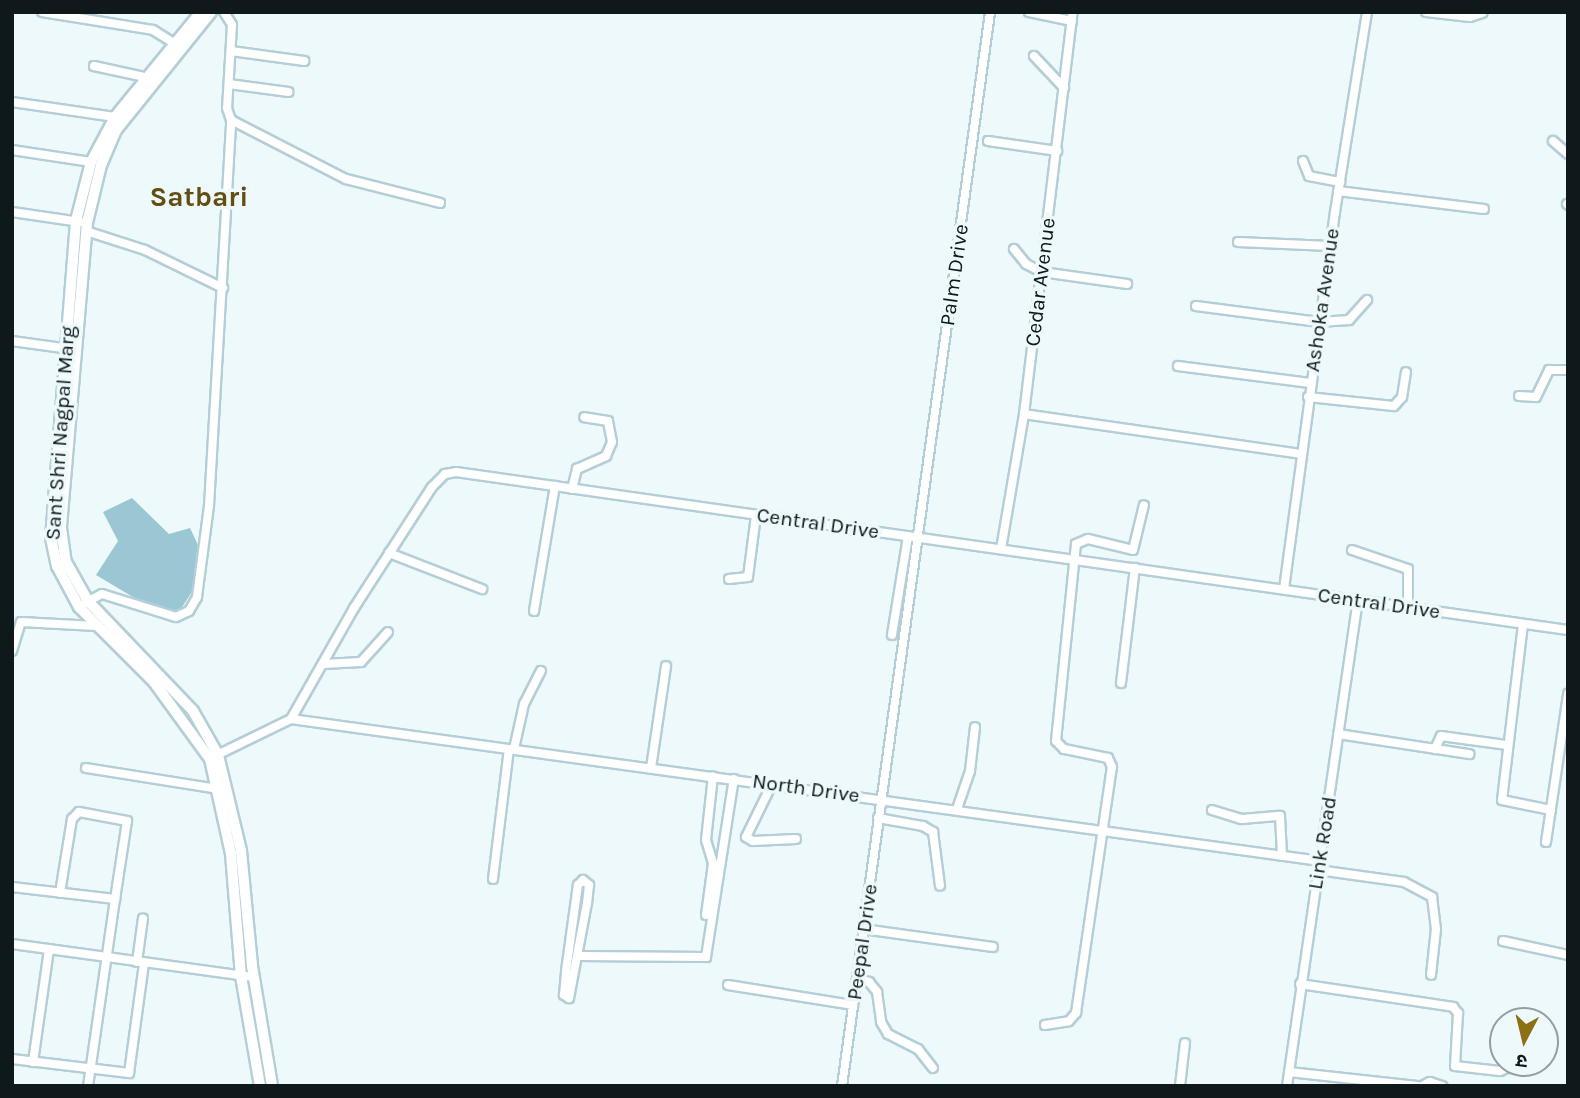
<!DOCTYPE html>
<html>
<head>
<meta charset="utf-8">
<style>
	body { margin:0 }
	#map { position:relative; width:1580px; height:1098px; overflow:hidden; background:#eef9fc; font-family:Karla,"Noto Sans Devanagari",sans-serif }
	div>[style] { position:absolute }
	.water>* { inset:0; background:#9bc7d5 }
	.roads { filter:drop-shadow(2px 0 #b4ced7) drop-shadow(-2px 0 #b4ced7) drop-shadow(0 2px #b4ced7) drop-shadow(0 -2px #b4ced7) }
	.minor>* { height:8px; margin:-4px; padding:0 4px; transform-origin:4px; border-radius:4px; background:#fff }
	.major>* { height:10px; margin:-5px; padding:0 5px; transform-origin:5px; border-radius:5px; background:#fff }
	span { translate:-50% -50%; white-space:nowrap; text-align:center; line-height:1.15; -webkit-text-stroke:7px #eef9fc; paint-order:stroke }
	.street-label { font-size:21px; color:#0f181b }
	.district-label { font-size:28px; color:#634e12; font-weight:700 }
	.frame { position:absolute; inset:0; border:14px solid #0f181b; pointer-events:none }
	.north { position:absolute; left:1489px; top:1007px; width:70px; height:70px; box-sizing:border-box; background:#eef9fc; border:2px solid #959fa2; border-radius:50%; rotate:187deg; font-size:19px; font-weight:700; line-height:28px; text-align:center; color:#0f181b }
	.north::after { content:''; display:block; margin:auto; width:24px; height:32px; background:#8d7013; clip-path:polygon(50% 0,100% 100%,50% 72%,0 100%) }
</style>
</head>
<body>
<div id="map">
	<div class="water">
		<i style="clip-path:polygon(132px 498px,169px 534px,190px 528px,198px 545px,201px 578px,173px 621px,96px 575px,118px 541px,103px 512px)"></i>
	</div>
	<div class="roads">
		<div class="minor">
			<i style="left:42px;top:12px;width:112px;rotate:9.2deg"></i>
			<i style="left:153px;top:30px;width:28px;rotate:32deg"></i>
			<i style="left:224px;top:12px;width:15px;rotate:58deg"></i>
			<i style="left:232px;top:25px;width:83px;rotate:93.4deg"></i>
			<i style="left:227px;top:108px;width:13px;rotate:72deg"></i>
			<i style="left:231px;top:120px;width:129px;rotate:27.2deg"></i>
			<i style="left:346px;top:179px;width:97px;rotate:14.3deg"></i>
			<i style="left:1029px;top:12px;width:44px;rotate:11.8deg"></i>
			<i style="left:1426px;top:12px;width:44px;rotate:6.5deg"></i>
			<i style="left:1470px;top:17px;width:13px;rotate:-18deg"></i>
			<i style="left:231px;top:51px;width:74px;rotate:7.8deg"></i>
			<i style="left:1034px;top:56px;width:44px;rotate:46.8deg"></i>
			<i style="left:94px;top:66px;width:56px;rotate:12.3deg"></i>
			<i style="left:229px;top:84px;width:60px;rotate:7.7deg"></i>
			<i style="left:12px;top:102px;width:104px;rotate:8.3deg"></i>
			<i style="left:988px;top:141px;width:70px;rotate:8.2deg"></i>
			<i style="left:1553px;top:141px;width:20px;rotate:41deg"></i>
			<i style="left:12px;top:150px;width:80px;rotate:8.6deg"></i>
			<i style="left:1303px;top:161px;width:16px;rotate:68deg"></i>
			<i style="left:1309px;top:176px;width:32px;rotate:11deg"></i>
			<i style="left:1338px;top:191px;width:147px;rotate:7deg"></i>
			<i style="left:1567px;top:204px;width:1px;rotate:45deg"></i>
			<i style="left:12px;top:212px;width:69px;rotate:8.4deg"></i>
			<i style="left:86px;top:231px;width:62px;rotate:17.9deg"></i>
			<i style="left:145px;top:250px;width:87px;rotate:26deg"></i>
			<i style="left:1238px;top:242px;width:92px;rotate:2.5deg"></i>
			<i style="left:1014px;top:249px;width:19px;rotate:51deg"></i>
			<i style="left:1026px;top:264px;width:18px;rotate:27deg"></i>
			<i style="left:1042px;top:272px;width:86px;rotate:8deg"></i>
			<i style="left:1196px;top:306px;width:124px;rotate:7.4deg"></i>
			<i style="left:1319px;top:322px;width:30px;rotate:-4deg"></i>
			<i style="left:1349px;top:320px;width:27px;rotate:-48deg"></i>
			<i style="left:12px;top:341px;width:51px;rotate:7.8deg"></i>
			<i style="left:1178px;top:366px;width:133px;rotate:7.3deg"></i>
			<i style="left:1519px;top:396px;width:17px;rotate:3deg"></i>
			<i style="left:1536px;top:397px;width:30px;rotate:-64deg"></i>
			<i style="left:1549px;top:370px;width:19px"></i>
			<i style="left:1308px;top:397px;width:86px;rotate:6deg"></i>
			<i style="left:1394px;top:406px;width:12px;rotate:-48deg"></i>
			<i style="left:1402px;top:397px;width:25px;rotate:-81deg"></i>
			<i style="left:1024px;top:414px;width:279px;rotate:8.2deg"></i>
			<i style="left:572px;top:489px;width:21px;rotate:-76deg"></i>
			<i style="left:577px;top:469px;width:32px;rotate:-24deg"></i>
			<i style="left:606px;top:456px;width:15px;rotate:-67deg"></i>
			<i style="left:612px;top:442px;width:21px;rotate:-101deg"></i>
			<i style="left:608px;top:421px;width:24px;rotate:-171deg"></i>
			<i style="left:1001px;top:549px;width:137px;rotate:-80.3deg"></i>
			<i style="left:1024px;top:414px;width:405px;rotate:-83.1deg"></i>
			<i style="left:1352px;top:550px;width:59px;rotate:18.7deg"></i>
			<i style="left:1408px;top:569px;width:39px;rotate:90deg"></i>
			<i style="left:389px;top:553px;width:100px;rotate:21.2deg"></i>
			<i style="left:729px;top:579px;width:19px;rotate:-6deg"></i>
			<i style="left:748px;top:577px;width:63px;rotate:-82.6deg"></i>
			<i style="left:1284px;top:589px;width:380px;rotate:-82.3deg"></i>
			<i style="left:1335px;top:212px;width:203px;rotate:-80.9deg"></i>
			<i style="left:85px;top:603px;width:19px;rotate:-28deg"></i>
			<i style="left:102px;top:594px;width:77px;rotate:17.3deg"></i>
			<i style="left:176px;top:617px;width:14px;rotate:-25deg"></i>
			<i style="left:189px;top:611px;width:16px;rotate:-60deg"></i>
			<i style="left:197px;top:597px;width:92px;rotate:-82.5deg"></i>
			<i style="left:209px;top:506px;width:387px;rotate:-86.7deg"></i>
			<i style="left:534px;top:611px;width:127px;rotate:-80.5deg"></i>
			<i style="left:1523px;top:624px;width:177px;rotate:96.8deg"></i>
			<i style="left:1502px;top:800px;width:50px;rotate:11.5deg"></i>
			<i style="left:892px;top:635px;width:100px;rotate:-80.8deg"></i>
			<i style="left:12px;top:651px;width:30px;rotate:-73deg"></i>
			<i style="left:21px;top:622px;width:75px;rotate:3.1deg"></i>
			<i style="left:324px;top:664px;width:37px;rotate:-3deg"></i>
			<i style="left:361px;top:662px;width:40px;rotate:-48deg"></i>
			<i style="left:1121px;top:683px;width:116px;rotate:-83.1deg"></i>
			<i style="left:291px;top:719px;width:1039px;rotate:7.86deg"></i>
			<i style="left:1338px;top:734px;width:133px;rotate:8.7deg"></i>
			<i style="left:514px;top:749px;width:46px;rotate:-77.5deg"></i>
			<i style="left:524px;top:704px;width:37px;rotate:-63deg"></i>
			<i style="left:1435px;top:749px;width:14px;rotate:-65deg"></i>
			<i style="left:1441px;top:736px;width:67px;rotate:7.8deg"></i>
			<i style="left:215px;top:756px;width:85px;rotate:-26deg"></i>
			<i style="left:291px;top:719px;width:128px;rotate:-60.4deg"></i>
			<i style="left:354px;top:608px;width:144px;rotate:-57.2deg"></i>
			<i style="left:432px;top:487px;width:18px;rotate:-45deg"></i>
			<i style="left:445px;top:474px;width:11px;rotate:-10deg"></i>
			<i style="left:456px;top:472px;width:1123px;rotate:8.09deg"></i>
			<i style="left:86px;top:768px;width:134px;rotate:9deg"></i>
			<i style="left:651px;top:768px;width:103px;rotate:-81.6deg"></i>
			<i style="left:772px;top:784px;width:59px;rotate:116.1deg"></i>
			<i style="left:746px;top:837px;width:8px;rotate:30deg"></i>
			<i style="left:753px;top:841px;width:43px;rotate:-2.7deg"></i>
			<i style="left:957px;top:809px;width:40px;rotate:-71.1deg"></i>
			<i style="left:970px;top:771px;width:44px;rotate:-83.5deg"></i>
			<i style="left:1212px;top:810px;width:31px;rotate:17deg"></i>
			<i style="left:1242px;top:819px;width:38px;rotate:-5deg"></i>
			<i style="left:1280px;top:816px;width:40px;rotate:87.1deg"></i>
			<i style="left:878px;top:818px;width:46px;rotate:10.1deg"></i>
			<i style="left:923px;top:826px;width:12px;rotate:31deg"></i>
			<i style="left:933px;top:832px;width:54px;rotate:82.6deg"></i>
			<i style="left:1546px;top:842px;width:150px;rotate:-81.5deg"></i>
			<i style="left:1318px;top:870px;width:87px;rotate:7.9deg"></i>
			<i style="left:1404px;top:882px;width:32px;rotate:28deg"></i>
			<i style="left:1432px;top:897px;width:32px;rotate:83deg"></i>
			<i style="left:1436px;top:929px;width:46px;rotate:96.2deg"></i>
			<i style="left:493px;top:879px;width:131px;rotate:-83deg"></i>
			<i style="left:583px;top:880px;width:8px;rotate:40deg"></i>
			<i style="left:589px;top:885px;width:18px;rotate:96deg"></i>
			<i style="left:587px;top:903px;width:97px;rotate:100.7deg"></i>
			<i style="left:569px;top:998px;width:6px;rotate:-149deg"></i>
			<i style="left:564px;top:995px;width:24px;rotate:-85deg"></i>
			<i style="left:566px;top:971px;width:87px;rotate:-82.1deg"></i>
			<i style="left:578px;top:885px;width:7px;rotate:-45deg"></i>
			<i style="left:12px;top:887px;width:104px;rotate:6.6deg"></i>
			<i style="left:115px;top:899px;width:189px;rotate:98.2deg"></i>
			<i style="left:60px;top:893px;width:75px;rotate:-80.8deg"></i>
			<i style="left:72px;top:819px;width:10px;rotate:-45deg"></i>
			<i style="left:79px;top:812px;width:49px;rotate:10.6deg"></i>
			<i style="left:127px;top:821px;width:79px;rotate:98.7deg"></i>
			<i style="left:706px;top:915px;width:52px;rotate:-82.3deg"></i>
			<i style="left:713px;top:863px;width:24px;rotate:-107deg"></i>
			<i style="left:706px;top:840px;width:64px;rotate:-83.8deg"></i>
			<i style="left:863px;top:929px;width:131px;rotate:7.9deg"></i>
			<i style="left:1503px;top:941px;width:66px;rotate:12.2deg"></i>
			<i style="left:12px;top:944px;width:244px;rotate:7.8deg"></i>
			<i style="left:579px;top:956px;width:127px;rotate:0.5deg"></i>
			<i style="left:706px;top:957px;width:180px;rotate:-81.1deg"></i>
			<i style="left:137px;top:962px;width:44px;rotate:-82.2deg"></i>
			<i style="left:857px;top:978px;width:13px;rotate:18deg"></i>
			<i style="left:869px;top:982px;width:13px;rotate:51deg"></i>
			<i style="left:877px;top:992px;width:30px;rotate:82deg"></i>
			<i style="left:881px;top:1022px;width:14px;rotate:60deg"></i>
			<i style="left:888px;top:1034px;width:34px;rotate:27deg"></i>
			<i style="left:918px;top:1049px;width:24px;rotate:52deg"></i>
			<i style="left:1300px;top:984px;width:155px;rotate:8.5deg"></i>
			<i style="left:1453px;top:1007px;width:8px;rotate:50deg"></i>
			<i style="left:1458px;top:1013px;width:53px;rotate:93.2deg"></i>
			<i style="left:1455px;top:1066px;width:45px;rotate:6.3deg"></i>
			<i style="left:1500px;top:1071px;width:21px;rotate:-23deg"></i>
			<i style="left:728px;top:985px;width:127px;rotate:9.1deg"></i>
			<i style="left:1045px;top:1025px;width:24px;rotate:-9deg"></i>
			<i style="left:1069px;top:1021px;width:11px;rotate:-49deg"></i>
			<i style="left:1076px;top:1013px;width:249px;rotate:-81.7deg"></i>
			<i style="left:1112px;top:767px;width:10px;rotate:-114deg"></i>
			<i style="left:1108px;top:758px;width:45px;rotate:-168.4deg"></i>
			<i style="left:1064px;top:749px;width:11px;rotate:-135deg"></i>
			<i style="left:1056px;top:741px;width:198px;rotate:-84.2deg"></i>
			<i style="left:1076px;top:544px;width:13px;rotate:-23deg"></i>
			<i style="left:1088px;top:539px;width:46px;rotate:13.7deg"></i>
			<i style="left:1133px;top:550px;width:46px;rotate:-76.3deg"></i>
			<i style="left:12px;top:1059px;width:118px;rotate:6.8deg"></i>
			<i style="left:129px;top:1073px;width:111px;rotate:-82.2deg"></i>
			<i style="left:33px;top:1062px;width:114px;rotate:-81.9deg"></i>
			<i style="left:1289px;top:1072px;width:129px;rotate:6.2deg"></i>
			<i style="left:842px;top:1086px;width:1084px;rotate:-82.15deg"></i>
			<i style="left:1180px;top:1086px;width:43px;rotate:-83.4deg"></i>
			<i style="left:1287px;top:1086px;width:490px;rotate:-81.7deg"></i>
			<i style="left:1422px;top:1086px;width:9px;rotate:-27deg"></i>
			<i style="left:1430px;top:1082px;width:13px;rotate:18deg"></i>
		</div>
		<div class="major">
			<i style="left:201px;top:12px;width:136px;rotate:129.3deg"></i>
			<i style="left:115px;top:117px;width:51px;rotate:118.1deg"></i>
			<i style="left:91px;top:162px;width:61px;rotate:104.3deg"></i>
			<i style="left:76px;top:221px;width:318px;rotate:94.5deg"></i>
			<i style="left:51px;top:538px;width:29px;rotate:78deg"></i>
			<i style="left:57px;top:566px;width:47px;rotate:61.8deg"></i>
			<i style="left:79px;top:607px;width:106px;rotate:45deg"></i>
			<i style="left:154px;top:682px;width:95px;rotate:54deg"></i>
			<i style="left:210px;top:759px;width:97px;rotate:77.5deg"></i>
			<i style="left:231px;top:854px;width:122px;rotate:85.3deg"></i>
			<i style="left:241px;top:976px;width:112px;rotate:80.2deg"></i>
			<i style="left:211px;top:12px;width:151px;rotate:128.8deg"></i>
			<i style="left:116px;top:130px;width:38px;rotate:113deg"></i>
			<i style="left:101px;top:165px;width:60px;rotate:103.6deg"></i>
			<i style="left:87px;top:223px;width:306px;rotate:94.9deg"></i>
			<i style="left:61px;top:528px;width:34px;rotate:82deg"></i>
			<i style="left:66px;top:562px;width:45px;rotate:60.6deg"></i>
			<i style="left:88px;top:601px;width:152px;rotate:46.3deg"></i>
			<i style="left:193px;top:711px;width:51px;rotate:60.4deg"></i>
			<i style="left:218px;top:755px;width:99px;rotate:76.5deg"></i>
			<i style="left:241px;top:851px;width:116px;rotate:84.5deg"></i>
			<i style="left:252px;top:966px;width:122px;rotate:80.5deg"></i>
		</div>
	</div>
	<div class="street-label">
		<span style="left:954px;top:275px;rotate:-82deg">Palm Drive</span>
		<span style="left:1040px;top:282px;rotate:-83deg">Cedar Avenue</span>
		<span style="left:1322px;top:300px;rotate:-82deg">Ashoka Avenue</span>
		<span style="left:60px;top:433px;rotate:-86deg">Sant Shri Nagpal Marg</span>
		<span style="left:818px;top:523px;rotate:8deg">Central Drive</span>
		<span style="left:1379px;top:603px;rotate:8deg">Central Drive</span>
		<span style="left:806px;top:788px;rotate:8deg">North Drive</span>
		<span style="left:1322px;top:843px;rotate:-81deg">Link Road</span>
		<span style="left:862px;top:942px;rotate:-82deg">Peepal Drive</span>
	</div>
	<div class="district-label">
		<span style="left:199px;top:197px">Satbari</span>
	</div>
	<div class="frame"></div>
	<div class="north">उ</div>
</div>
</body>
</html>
